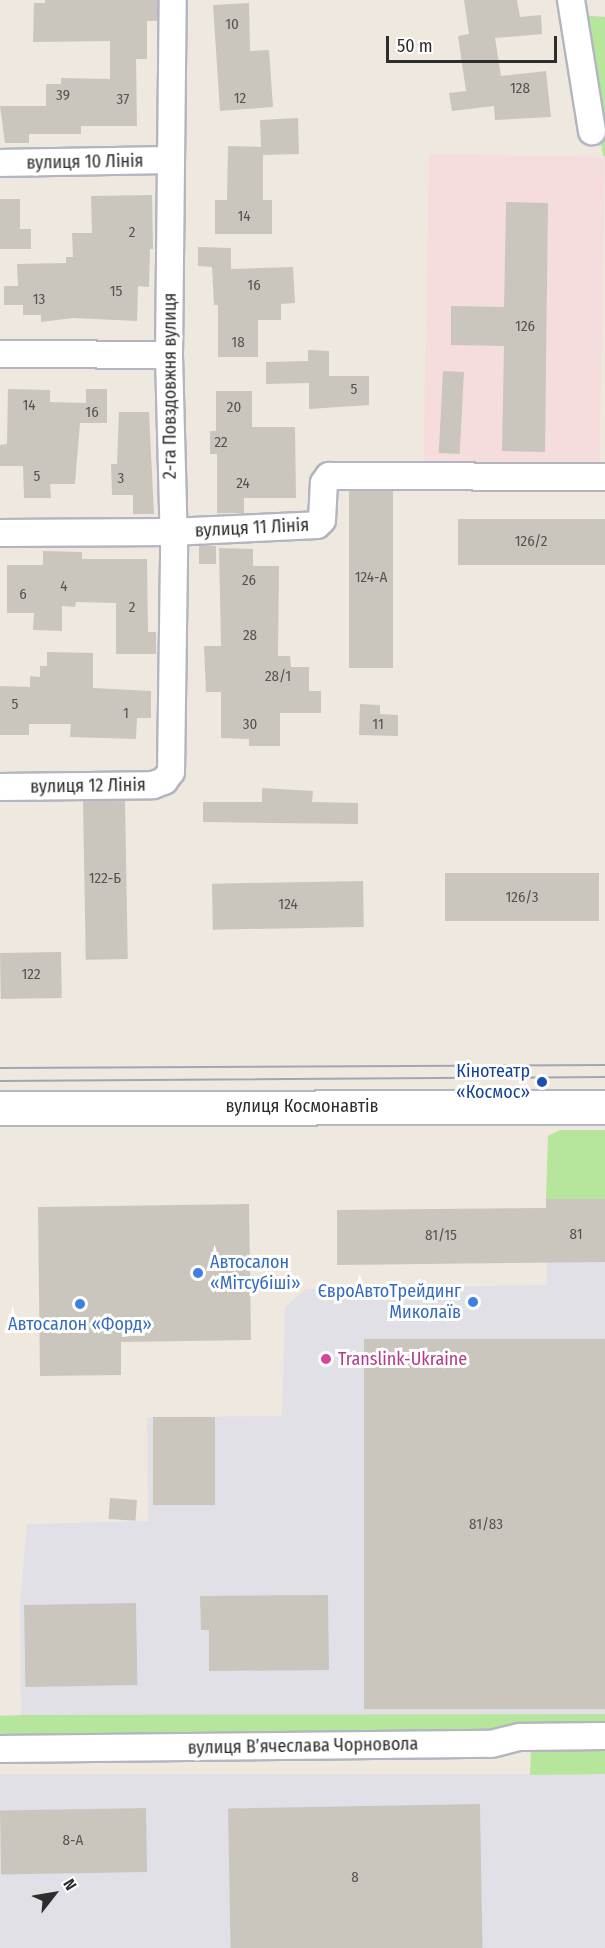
<!DOCTYPE html>
<html>
<head>
<meta charset="utf-8">
<style>
	body { margin:0 }
	#map { position:relative; width:605px; height:1948px; overflow:hidden; background:#eee8df; font-family:"Fira Sans Condensed",sans-serif }
	div>[style] { position:absolute }
	.industrial>* { inset:0; background:#e2e0e7; transform-origin:0 0 }
	.medical>* { inset:0; background:#f5ddde; transform-origin:0 0 }
	.green>* { inset:0; background:#b5e69b }
	.building>* { inset:0; background:#cac6be; transform-origin:0 0 }
	.roads { filter:drop-shadow(2px 0 #b3b6c0) drop-shadow(-2px 0 #b3b6c0) drop-shadow(0 2px #b3b6c0) drop-shadow(0 -2px #b3b6c0) }
	.street>* { height:26px; margin:-13px; padding:0 13px; transform-origin:13px; border-radius:13px; background:#fff }
	.secondary>* { height:33px; margin:-16.5px; padding:0 16.5px; transform-origin:16.5px; border-radius:16.5px; background:#fff }
	.tram>* { height:1.5px; margin:-0.75px; padding:0 0.75px; transform-origin:0.75px; border-radius:0.75px; background:#a2a5b7 }
	.dots>* { width:16px; height:16px; translate:-50% -50%; box-sizing:border-box; border:3px solid #fff; border-radius:50% }
	span { translate:-50% -50%; white-space:nowrap; text-align:center; line-height:1.15; -webkit-text-stroke:6px #fff; paint-order:stroke }
	.number-label { font-size:15px; color:#545351 }
	.number-label span { -webkit-text-stroke-width:0 }
	.street-label { font-size:18px; color:#2d2d2d }
	.transit-label { font-size:18px; color:#164399 }
	.right { translate:-100% -50%; text-align:right }
	.shop-label { font-size:18px; color:#366cbe }
	.left { translate:0 -50%; text-align:left }
	.hotel-label { font-size:18px; color:#b23c85 }
	.north { position:absolute; left:24px; top:1864px; width:60px; height:60px; -webkit-text-stroke:4px #fff; paint-order:stroke; rotate:59deg; font-size:16px; font-weight:700; line-height:24px; text-align:center; color:#2d2d2d }
	.north::after { content:''; display:block; margin:auto; width:21px; height:27px; background:#2d2d2d; clip-path:polygon(50% 0,100% 100%,50% 72%,0 100%) }
	.scale { position:absolute; left:386px; top:36px; width:171px; height:27px; box-sizing:border-box; border:3px solid #2d2d2d; border-top:0; padding-left:8px; font-size:18px; line-height:21px; white-space:nowrap; color:#2d2d2d; -webkit-text-stroke:4px #fff; paint-order:stroke }
</style>
</head>
<body>
<div id="map">
	<div class="industrial">
		<i style="clip-path:polygon(546px 1199px,605px 1199px,605px 1714px,21px 1715px,20px 1604px,27px 1524px,148px 1521px,147px 1417px,282px 1416px,285px 1307px,306px 1289px,547px 1285px)"></i>
		<i style="left:605px;top:1774px;width:174px;height:605px;rotate:90deg"></i>
	</div>
	<div class="medical">
		<i style="left:429px;top:154px;width:176px;height:311px;rotate:1deg"></i>
	</div>
	<div class="green">
		<i style="clip-path:polygon(580px 15px,605px 17px,605px 156px,603px 156px)"></i>
		<i style="clip-path:polygon(605px 1130px,605px 1199px,546px 1199px,548px 1136px,560px 1130px)"></i>
		<i style="clip-path:polygon(605px 1714px,605px 1728px,0 1737px,0 1716px,21px 1715px)"></i>
		<i style="clip-path:polygon(605px 1740px,605px 1774px,530px 1775px,531px 1750px,535px 1744px)"></i>
	</div>
	<div class="building">
		<i style="clip-path:polygon(45px 0,158px 0,158px 21px,147px 21px,147px 59px,136px 59px,137px 126px,81px 126px,81px 134px,29px 134px,29px 143px,5px 143px,0 106px,46px 106px,46px 84px,61px 84px,61px 78px,110px 79px,110px 41px,33px 42px,34px 3px,45px 3px)"></i>
		<i style="clip-path:polygon(464px 0,517px 0,520px 17px,541px 15px,542px 34px,495px 38px,501px 76px,546px 71px,551px 117px,495px 120px,494px 106px,452px 111px,449px 93px,466px 91px,458px 36px,469px 34px)"></i>
		<i style="clip-path:polygon(249px 3px,250px 51px,269px 50px,273px 107px,220px 111px,213px 5px)"></i>
		<i style="clip-path:polygon(298px 118px,299px 154px,263px 155px,263px 200px,272px 200px,272px 234px,215px 234px,215px 200px,227px 200px,228px 146px,261px 147px,260px 120px)"></i>
		<i style="clip-path:polygon(152px 195px,153px 249px,150px 249px,149px 287px,138px 286px,137px 321px,73px 318px,41px 322px,41px 315px,23px 315px,23px 305px,4px 305px,4px 286px,18px 286px,17px 264px,66px 263px,66px 257px,73px 257px,72px 233px,92px 233px,91px 196px)"></i>
		<i style="clip-path:polygon(0 199px,20px 199px,20px 229px,31px 229px,31px 249px,0 249px)"></i>
		<i style="clip-path:polygon(506px 202px,548px 203px,545px 452px,502px 451px,504px 346px,451px 345px,451px 306px,504px 307px)"></i>
		<i style="clip-path:polygon(198px 247px,231px 248px,231px 269px,293px 267px,295px 303px,281px 304px,281px 320px,258px 320px,258px 357px,218px 357px,218px 305px,214px 305px,212px 267px,198px 266px)"></i>
		<i style="clip-path:polygon(308px 350px,329px 351px,329px 376px,369px 376px,369px 405px,309px 409px,309px 383px,266px 384px,266px 362px,308px 361px)"></i>
		<i style="left:443px;top:371px;width:21px;height:82px;rotate:3deg"></i>
		<i style="clip-path:polygon(8px 389px,50px 390px,50px 402px,86px 403px,86px 389px,107px 389px,107px 423px,80px 423px,75px 484px,50px 484px,51px 498px,24px 498px,23px 466px,0 466px,0 445px,7px 444px)"></i>
		<i style="clip-path:polygon(216px 391px,252px 391px,252px 427px,295px 427px,296px 498px,244px 498px,244px 513px,217px 513px,217px 454px,210px 454px,210px 431px,216px 431px)"></i>
		<i style="clip-path:polygon(119px 412px,149px 412px,154px 514px,133px 514px,133px 495px,112px 495px,111px 464px,117px 464px)"></i>
		<i style="left:349px;top:491px;width:44px;height:177px"></i>
		<i style="left:458px;top:519px;width:147px;height:46px"></i>
		<i style="left:199px;top:546px;width:17px;height:18px"></i>
		<i style="clip-path:polygon(219px 548px,253px 549px,253px 566px,279px 566px,278px 656px,290px 656px,291px 667px,309px 667px,309px 691px,321px 691px,321px 713px,280px 713px,280px 746px,249px 746px,249px 739px,221px 738px,221px 692px,206px 692px,204px 646px,221px 646px)"></i>
		<i style="clip-path:polygon(43px 551px,82px 552px,82px 559px,147px 559px,148px 632px,156px 632px,156px 654px,116px 654px,116px 603px,76px 602px,75px 607px,62px 606px,62px 631px,33px 630px,34px 613px,7px 613px,7px 565px,43px 565px)"></i>
		<i style="clip-path:polygon(47px 652px,93px 653px,93px 688px,151px 691px,151px 718px,137px 718px,136px 739px,70px 737px,71px 724px,29px 724px,29px 735px,0 735px,0 686px,30px 687px,30px 676px,40px 677px,40px 666px,47px 666px)"></i>
		<i style="clip-path:polygon(360px 704px,380px 705px,380px 714px,398px 715px,398px 736px,359px 735px)"></i>
		<i style="clip-path:polygon(262px 788px,313px 791px,312px 802px,358px 803px,358px 824px,203px 822px,203px 802px,262px 802px)"></i>
		<i style="left:125px;top:800px;width:159px;height:42px;rotate:89deg"></i>
		<i style="left:599px;top:873px;width:48px;height:154px;rotate:90deg"></i>
		<i style="left:363px;top:881px;width:46px;height:151px;rotate:89deg"></i>
		<i style="left:61px;top:952px;width:46px;height:61px;rotate:89deg"></i>
		<i style="clip-path:polygon(546px 1199px,605px 1199px,605px 1262px,337px 1265px,337px 1210px,546px 1208px)"></i>
		<i style="clip-path:polygon(249px 1204px,251px 1340px,121px 1342px,121px 1375px,40px 1376px,38px 1207px)"></i>
		<i style="left:605px;top:1339px;width:370px;height:241px;rotate:90deg"></i>
		<i style="left:153px;top:1417px;width:62px;height:88px"></i>
		<i style="left:110px;top:1498px;width:27px;height:21px;rotate:4deg"></i>
		<i style="clip-path:polygon(328px 1595px,329px 1670px,209px 1671px,209px 1630px,201px 1630px,200px 1596px)"></i>
		<i style="left:136px;top:1603px;width:82px;height:112px;rotate:89deg"></i>
		<i style="left:480px;top:1804px;width:144px;height:252px;rotate:89deg"></i>
		<i style="left:146px;top:1808px;width:64px;height:146px;rotate:89deg"></i>
	</div>
	<div class="roads">
		<div class="street">
			<i style="left:571px;top:0;width:133px;rotate:80.9deg"></i>
			<i style="left:0;top:163px;width:171px;rotate:-1deg"></i>
			<i style="left:0;top:354px;width:169px;rotate:0.3deg"></i>
			<i style="left:0;top:533px;width:171px;rotate:-0.3deg"></i>
			<i style="left:171px;top:532px;width:146px;rotate:-2.7deg"></i>
			<i style="left:317px;top:525px;width:7px;rotate:-45deg"></i>
			<i style="left:322px;top:520px;width:37px;rotate:-87deg"></i>
			<i style="left:324px;top:483px;width:9px;rotate:-54deg"></i>
			<i style="left:329px;top:476px;width:276px;rotate:0.2deg"></i>
			<i style="left:0;top:787px;width:153px;rotate:-0.7deg"></i>
			<i style="left:153px;top:785px;width:12px;rotate:-20deg"></i>
			<i style="left:164px;top:781px;width:11px;rotate:-52deg"></i>
			<i style="left:171px;top:772px;width:225px;rotate:-89.2deg"></i>
			<i style="left:174px;top:547px;width:192px;rotate:-91.5deg"></i>
			<i style="left:169px;top:355px;width:355px;rotate:-89.4deg"></i>
			<i style="left:0;top:1749px;width:491px;rotate:-0.6deg"></i>
			<i style="left:491px;top:1744px;width:30px;rotate:-14deg"></i>
			<i style="left:520px;top:1737px;width:85px;rotate:-0.7deg"></i>
		</div>
		<div class="secondary">
			<i style="left:0;top:1108px;width:605px;rotate:-0.09deg"></i>
		</div>
	</div>
	<div class="tram">
		<i style="left:0;top:1068px;width:605px;rotate:-0.28deg"></i>
		<i style="left:0;top:1081px;width:605px;rotate:-0.38deg"></i>
	</div>
	<div class="dots">
		<i style="left:542px;top:1082px;background:#1a4fb4"></i>
		<i style="left:198px;top:1273px;background:#3f7fe0"></i>
		<i style="left:473px;top:1302px;background:#3f7fe0"></i>
		<i style="left:80px;top:1304px;background:#3f7fe0"></i>
		<i style="left:326px;top:1359px;background:#d1479c"></i>
	</div>
	<div class="number-label">
		<span style="left:232px;top:25px">10</span>
		<span style="left:520px;top:89px">128</span>
		<span style="left:63px;top:96px">39</span>
		<span style="left:240px;top:99px">12</span>
		<span style="left:123px;top:100px">37</span>
		<span style="left:244px;top:217px">14</span>
		<span style="left:132px;top:233px">2</span>
		<span style="left:254px;top:286px">16</span>
		<span style="left:116px;top:292px">15</span>
		<span style="left:39px;top:300px">13</span>
		<span style="left:525px;top:327px">126</span>
		<span style="left:238px;top:343px">18</span>
		<span style="left:354px;top:390px">5</span>
		<span style="left:29px;top:406px">14</span>
		<span style="left:234px;top:408px">20</span>
		<span style="left:92px;top:413px">16</span>
		<span style="left:221px;top:443px">22</span>
		<span style="left:37px;top:477px">5</span>
		<span style="left:121px;top:479px">3</span>
		<span style="left:243px;top:484px">24</span>
		<span style="left:531px;top:542px">126/2</span>
		<span style="left:371px;top:578px">124-А</span>
		<span style="left:249px;top:581px">26</span>
		<span style="left:64px;top:587px">4</span>
		<span style="left:23px;top:595px">6</span>
		<span style="left:132px;top:608px">2</span>
		<span style="left:250px;top:636px">28</span>
		<span style="left:278px;top:677px">28/1</span>
		<span style="left:15px;top:705px">5</span>
		<span style="left:126px;top:714px">1</span>
		<span style="left:250px;top:725px">30</span>
		<span style="left:378px;top:725px">11</span>
		<span style="left:105px;top:879px">122-Б</span>
		<span style="left:522px;top:898px">126/3</span>
		<span style="left:288px;top:905px">124</span>
		<span style="left:31px;top:975px">122</span>
		<span style="left:576px;top:1235px">81</span>
		<span style="left:441px;top:1236px">81/15</span>
		<span style="left:486px;top:1525px">81/83</span>
		<span style="left:73px;top:1841px">8-А</span>
		<span style="left:355px;top:1878px">8</span>
	</div>
	<div class="street-label">
		<span style="left:85px;top:162px;rotate:-1deg">вулиця 10 Лінія</span>
		<span style="left:170px;top:386px;rotate:-90deg">2-га Повздовжня вулиця</span>
		<span style="left:252px;top:528px;rotate:-3deg">вулиця 11 Лінія</span>
		<span style="left:88px;top:786px;rotate:-1deg">вулиця 12 Лінія</span>
		<span style="left:302px;top:1106px">вулиця Космонавтів</span>
		<span style="left:303px;top:1746px;rotate:-1deg">вулиця Вʼячеслава Чорновола</span>
	</div>
	<div class="transit-label">
		<span class="right" style="left:530px;top:1082px">Кінотеатр<br>«Космос»</span>
	</div>
	<div class="shop-label">
		<span class="left" style="left:210px;top:1273px">Автосалон<br>«Мітсубіші»</span>
		<span class="right" style="left:461px;top:1302px">ЄвроАвтоТрейдинг<br>Миколаїв</span>
		<span style="left:80px;top:1324px">Автосалон «Форд»</span>
	</div>
	<div class="hotel-label">
		<span class="left" style="left:338px;top:1359px">Translink-Ukraine</span>
	</div>
	<div class="north">N</div>
	<div class="scale">50 m</div>
</div>
</body>
</html>
